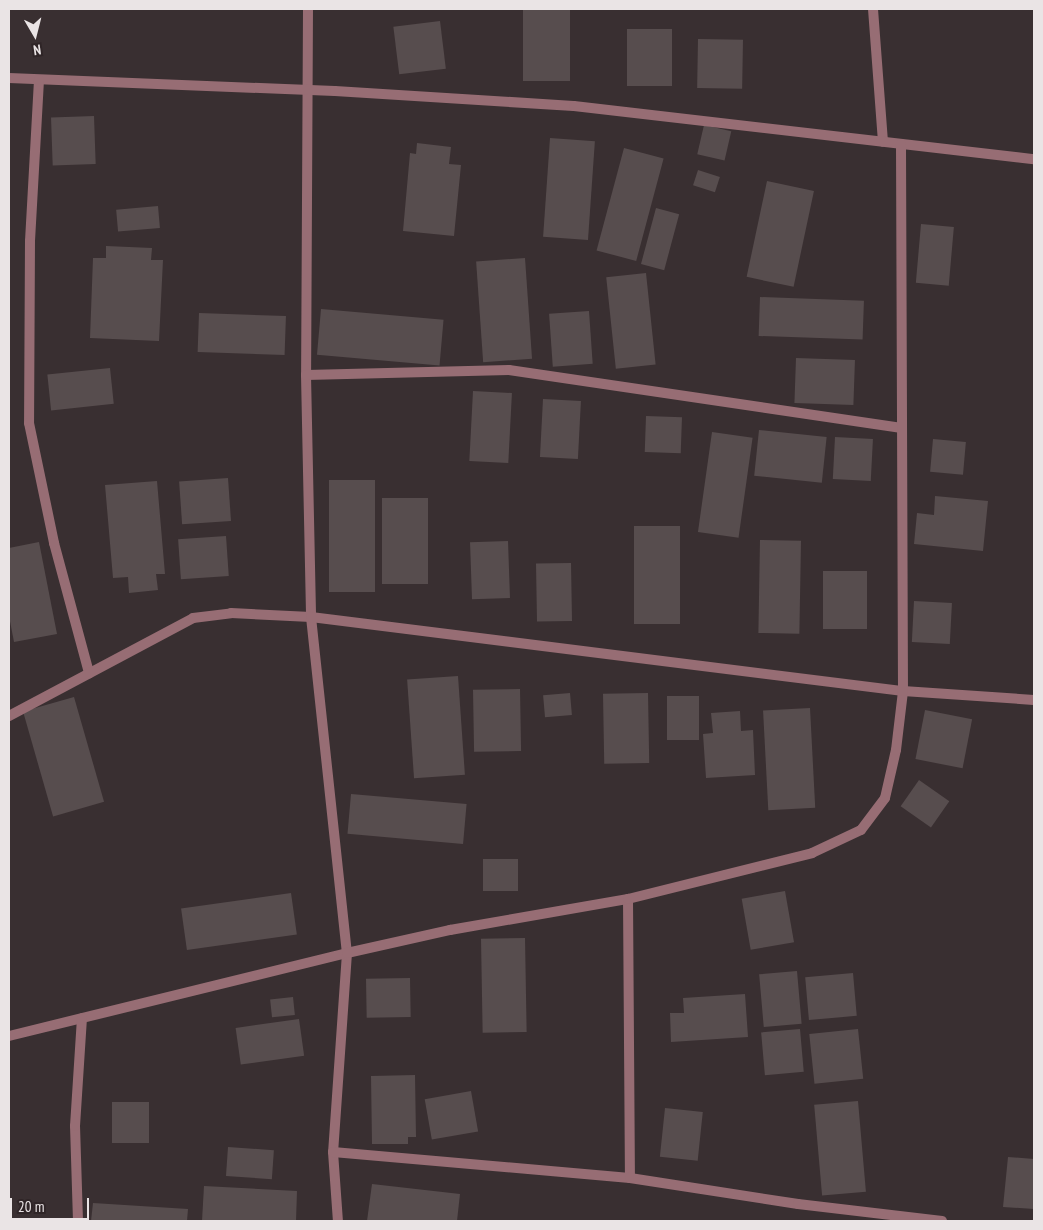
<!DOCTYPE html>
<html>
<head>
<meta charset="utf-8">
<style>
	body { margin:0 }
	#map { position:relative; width:1043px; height:1230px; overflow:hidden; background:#392f31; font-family:"PT Sans Narrow",sans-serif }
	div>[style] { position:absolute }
	.building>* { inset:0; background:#574d4e; transform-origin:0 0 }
	.street>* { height:10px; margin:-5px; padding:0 5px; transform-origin:5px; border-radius:5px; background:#976d74 }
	span { translate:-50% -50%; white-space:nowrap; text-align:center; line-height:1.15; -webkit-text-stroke:5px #2f2527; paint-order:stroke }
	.frame { position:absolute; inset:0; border:10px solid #eae4e5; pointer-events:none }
	.north { position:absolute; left:10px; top:10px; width:50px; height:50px; -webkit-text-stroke:4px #2f2527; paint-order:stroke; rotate:172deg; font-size:14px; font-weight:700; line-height:20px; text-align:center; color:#eae4e5 }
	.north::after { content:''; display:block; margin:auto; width:18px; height:22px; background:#eae4e5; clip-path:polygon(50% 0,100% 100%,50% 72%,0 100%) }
	.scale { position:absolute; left:10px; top:1198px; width:79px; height:22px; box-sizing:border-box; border:2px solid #eae4e5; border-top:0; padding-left:6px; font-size:15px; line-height:18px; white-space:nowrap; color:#eae4e5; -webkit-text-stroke:4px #2f2527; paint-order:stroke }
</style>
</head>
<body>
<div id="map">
	<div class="building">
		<i style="left:523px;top:9px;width:47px;height:72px"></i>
		<i style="left:440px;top:21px;width:48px;height:47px;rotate:83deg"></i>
		<i style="left:627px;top:29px;width:45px;height:57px"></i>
		<i style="left:698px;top:39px;width:45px;height:49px;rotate:1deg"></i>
		<i style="left:94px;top:116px;width:48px;height:43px;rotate:88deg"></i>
		<i style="left:704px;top:125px;width:28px;height:30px;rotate:13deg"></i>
		<i style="left:550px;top:138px;width:45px;height:99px;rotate:4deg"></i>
		<i style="clip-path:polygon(417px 143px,451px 147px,449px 164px,461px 165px,454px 236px,403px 231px,410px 153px,416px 154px)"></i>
		<i style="left:624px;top:148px;width:41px;height:106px;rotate:15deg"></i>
		<i style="left:698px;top:170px;width:23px;height:16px;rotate:18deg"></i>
		<i style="left:767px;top:181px;width:48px;height:98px;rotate:12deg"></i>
		<i style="left:158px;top:206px;width:22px;height:42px;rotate:85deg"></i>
		<i style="left:656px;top:208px;width:24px;height:58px;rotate:15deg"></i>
		<i style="left:921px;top:224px;width:33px;height:59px;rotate:5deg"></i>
		<i style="clip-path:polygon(106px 246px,152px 248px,151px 260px,163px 260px,159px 341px,90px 338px,93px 258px,106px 258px)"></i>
		<i style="left:525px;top:258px;width:101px;height:49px;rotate:86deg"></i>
		<i style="left:646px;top:273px;width:92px;height:40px;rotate:84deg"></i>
		<i style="left:760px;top:297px;width:104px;height:39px;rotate:2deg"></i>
		<i style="left:321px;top:309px;width:123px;height:46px;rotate:5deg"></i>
		<i style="left:589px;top:311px;width:53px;height:40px;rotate:86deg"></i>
		<i style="left:199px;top:313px;width:87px;height:39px;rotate:2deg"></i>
		<i style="left:796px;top:358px;width:59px;height:45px;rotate:2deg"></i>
		<i style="left:110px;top:368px;width:36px;height:63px;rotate:84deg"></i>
		<i style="left:473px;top:391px;width:39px;height:70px;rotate:3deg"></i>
		<i style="left:543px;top:399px;width:38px;height:58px;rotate:3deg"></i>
		<i style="left:646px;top:416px;width:36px;height:36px;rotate:2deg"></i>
		<i style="left:759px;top:430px;width:68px;height:46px;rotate:6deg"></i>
		<i style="left:712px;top:432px;width:41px;height:101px;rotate:8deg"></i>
		<i style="left:835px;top:437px;width:38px;height:42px;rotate:3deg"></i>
		<i style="left:933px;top:439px;width:33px;height:33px;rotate:5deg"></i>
		<i style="left:228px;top:478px;width:43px;height:49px;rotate:86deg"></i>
		<i style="left:329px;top:480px;width:46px;height:112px"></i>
		<i style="clip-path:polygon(157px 481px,165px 574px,156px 574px,158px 590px,129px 593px,128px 577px,113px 578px,105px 485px)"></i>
		<i style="clip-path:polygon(935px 496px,988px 501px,983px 551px,914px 544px,917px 513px,934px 515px)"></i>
		<i style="left:382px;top:498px;width:46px;height:86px"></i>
		<i style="left:680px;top:526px;width:98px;height:46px;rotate:90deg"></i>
		<i style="left:226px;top:536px;width:40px;height:48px;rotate:86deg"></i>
		<i style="left:760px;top:540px;width:41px;height:93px;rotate:1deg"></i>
		<i style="left:508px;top:541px;width:57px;height:38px;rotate:88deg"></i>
		<i style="clip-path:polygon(39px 542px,57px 634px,14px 642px,9px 616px,9px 548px)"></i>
		<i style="left:571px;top:563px;width:58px;height:35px;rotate:89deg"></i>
		<i style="left:823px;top:571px;width:44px;height:58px"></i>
		<i style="left:914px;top:601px;width:38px;height:41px;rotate:3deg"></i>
		<i style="left:458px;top:676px;width:99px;height:51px;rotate:86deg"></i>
		<i style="left:520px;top:689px;width:62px;height:47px;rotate:89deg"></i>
		<i style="left:570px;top:693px;width:22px;height:27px;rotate:85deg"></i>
		<i style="left:648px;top:693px;width:70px;height:45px;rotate:89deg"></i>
		<i style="left:699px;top:696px;width:44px;height:32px;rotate:90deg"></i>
		<i style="left:74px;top:697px;width:109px;height:53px;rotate:74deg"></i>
		<i style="left:810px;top:708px;width:100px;height:47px;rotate:87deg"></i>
		<i style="left:925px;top:710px;width:48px;height:50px;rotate:11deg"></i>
		<i style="clip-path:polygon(740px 711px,741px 731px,753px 730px,755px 775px,706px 778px,703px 734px,713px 733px,711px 713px)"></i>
		<i style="left:919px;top:780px;width:37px;height:32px;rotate:35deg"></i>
		<i style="left:351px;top:794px;width:116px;height:40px;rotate:5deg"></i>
		<i style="left:518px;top:859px;width:32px;height:35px;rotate:90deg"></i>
		<i style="left:785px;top:891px;width:52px;height:44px;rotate:80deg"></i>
		<i style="left:291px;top:893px;width:42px;height:111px;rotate:82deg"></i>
		<i style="left:525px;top:938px;width:94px;height:44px;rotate:89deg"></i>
		<i style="left:797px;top:971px;width:53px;height:38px;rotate:85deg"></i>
		<i style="left:853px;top:973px;width:43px;height:48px;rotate:85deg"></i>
		<i style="left:410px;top:978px;width:39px;height:44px;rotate:89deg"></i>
		<i style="clip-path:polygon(745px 994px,748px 1037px,671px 1042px,670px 1013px,684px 1013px,683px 998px)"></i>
		<i style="left:293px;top:997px;width:18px;height:23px;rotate:84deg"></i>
		<i style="left:299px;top:1019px;width:37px;height:64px;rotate:82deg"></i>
		<i style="left:800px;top:1029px;width:43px;height:39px;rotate:85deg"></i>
		<i style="left:858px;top:1029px;width:50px;height:49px;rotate:84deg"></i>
		<i style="clip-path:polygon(415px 1075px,416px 1137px,408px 1137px,408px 1144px,372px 1144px,371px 1076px)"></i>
		<i style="left:471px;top:1091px;width:41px;height:47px;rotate:80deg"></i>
		<i style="left:858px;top:1101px;width:91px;height:44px;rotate:85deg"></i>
		<i style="left:112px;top:1102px;width:37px;height:41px"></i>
		<i style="left:665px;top:1108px;width:38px;height:49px;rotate:6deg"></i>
		<i style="left:228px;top:1147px;width:46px;height:29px;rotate:4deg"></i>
		<i style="clip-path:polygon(1008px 1157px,1034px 1159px,1034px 1209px,1003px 1207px)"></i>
		<i style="clip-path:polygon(372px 1184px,460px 1194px,457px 1221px,367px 1221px)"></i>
		<i style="clip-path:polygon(204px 1186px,297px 1191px,296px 1221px,202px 1221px)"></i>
		<i style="clip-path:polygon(93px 1203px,188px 1209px,187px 1221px,91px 1221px)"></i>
	</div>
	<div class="street">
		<i style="left:308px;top:9px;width:366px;rotate:90.3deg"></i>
		<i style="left:306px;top:375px;width:242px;rotate:88.8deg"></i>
		<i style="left:311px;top:617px;width:338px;rotate:83.9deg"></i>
		<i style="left:347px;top:953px;width:199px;rotate:94deg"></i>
		<i style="left:333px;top:1152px;width:69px;rotate:85.9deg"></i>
		<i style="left:873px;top:9px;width:133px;rotate:85.7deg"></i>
		<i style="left:9px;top:78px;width:326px;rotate:2.3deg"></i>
		<i style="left:335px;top:91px;width:239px;rotate:3.6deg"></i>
		<i style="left:574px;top:106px;width:463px;rotate:6.6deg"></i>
		<i style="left:39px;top:80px;width:161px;rotate:93.2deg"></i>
		<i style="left:30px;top:241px;width:182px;rotate:90.3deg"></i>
		<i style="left:29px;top:423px;width:123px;rotate:78.2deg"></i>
		<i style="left:54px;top:543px;width:135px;rotate:74.9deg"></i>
		<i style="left:306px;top:375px;width:203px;rotate:-1.4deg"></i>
		<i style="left:509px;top:370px;width:397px;rotate:8.4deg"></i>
		<i style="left:9px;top:716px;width:208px;rotate:-28deg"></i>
		<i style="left:193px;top:618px;width:38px;rotate:-7deg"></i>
		<i style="left:231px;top:613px;width:80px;rotate:2.9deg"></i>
		<i style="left:311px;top:617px;width:597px;rotate:7.13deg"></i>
		<i style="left:903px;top:691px;width:131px;rotate:3.9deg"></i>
		<i style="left:628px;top:899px;width:279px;rotate:89.6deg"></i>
		<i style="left:9px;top:1036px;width:348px;rotate:-13.8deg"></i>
		<i style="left:347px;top:953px;width:106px;rotate:-12.6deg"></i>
		<i style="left:450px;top:930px;width:181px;rotate:-9.9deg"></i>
		<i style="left:628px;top:899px;width:190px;rotate:-14deg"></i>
		<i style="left:812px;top:853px;width:54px;rotate:-25.1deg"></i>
		<i style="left:861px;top:830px;width:40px;rotate:-53deg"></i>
		<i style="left:885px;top:798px;width:49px;rotate:-77.1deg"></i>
		<i style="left:896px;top:750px;width:59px;rotate:-83.2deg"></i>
		<i style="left:903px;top:691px;width:547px;rotate:-90.21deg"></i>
		<i style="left:333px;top:1152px;width:298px;rotate:5deg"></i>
		<i style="left:630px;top:1178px;width:170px;rotate:8.8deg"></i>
		<i style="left:798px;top:1204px;width:145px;rotate:6.7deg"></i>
		<i style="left:78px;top:1221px;width:95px;rotate:-91.8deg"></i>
		<i style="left:75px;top:1126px;width:108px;rotate:-86.3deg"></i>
	</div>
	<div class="frame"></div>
	<div class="north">N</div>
	<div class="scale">20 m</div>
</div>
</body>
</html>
